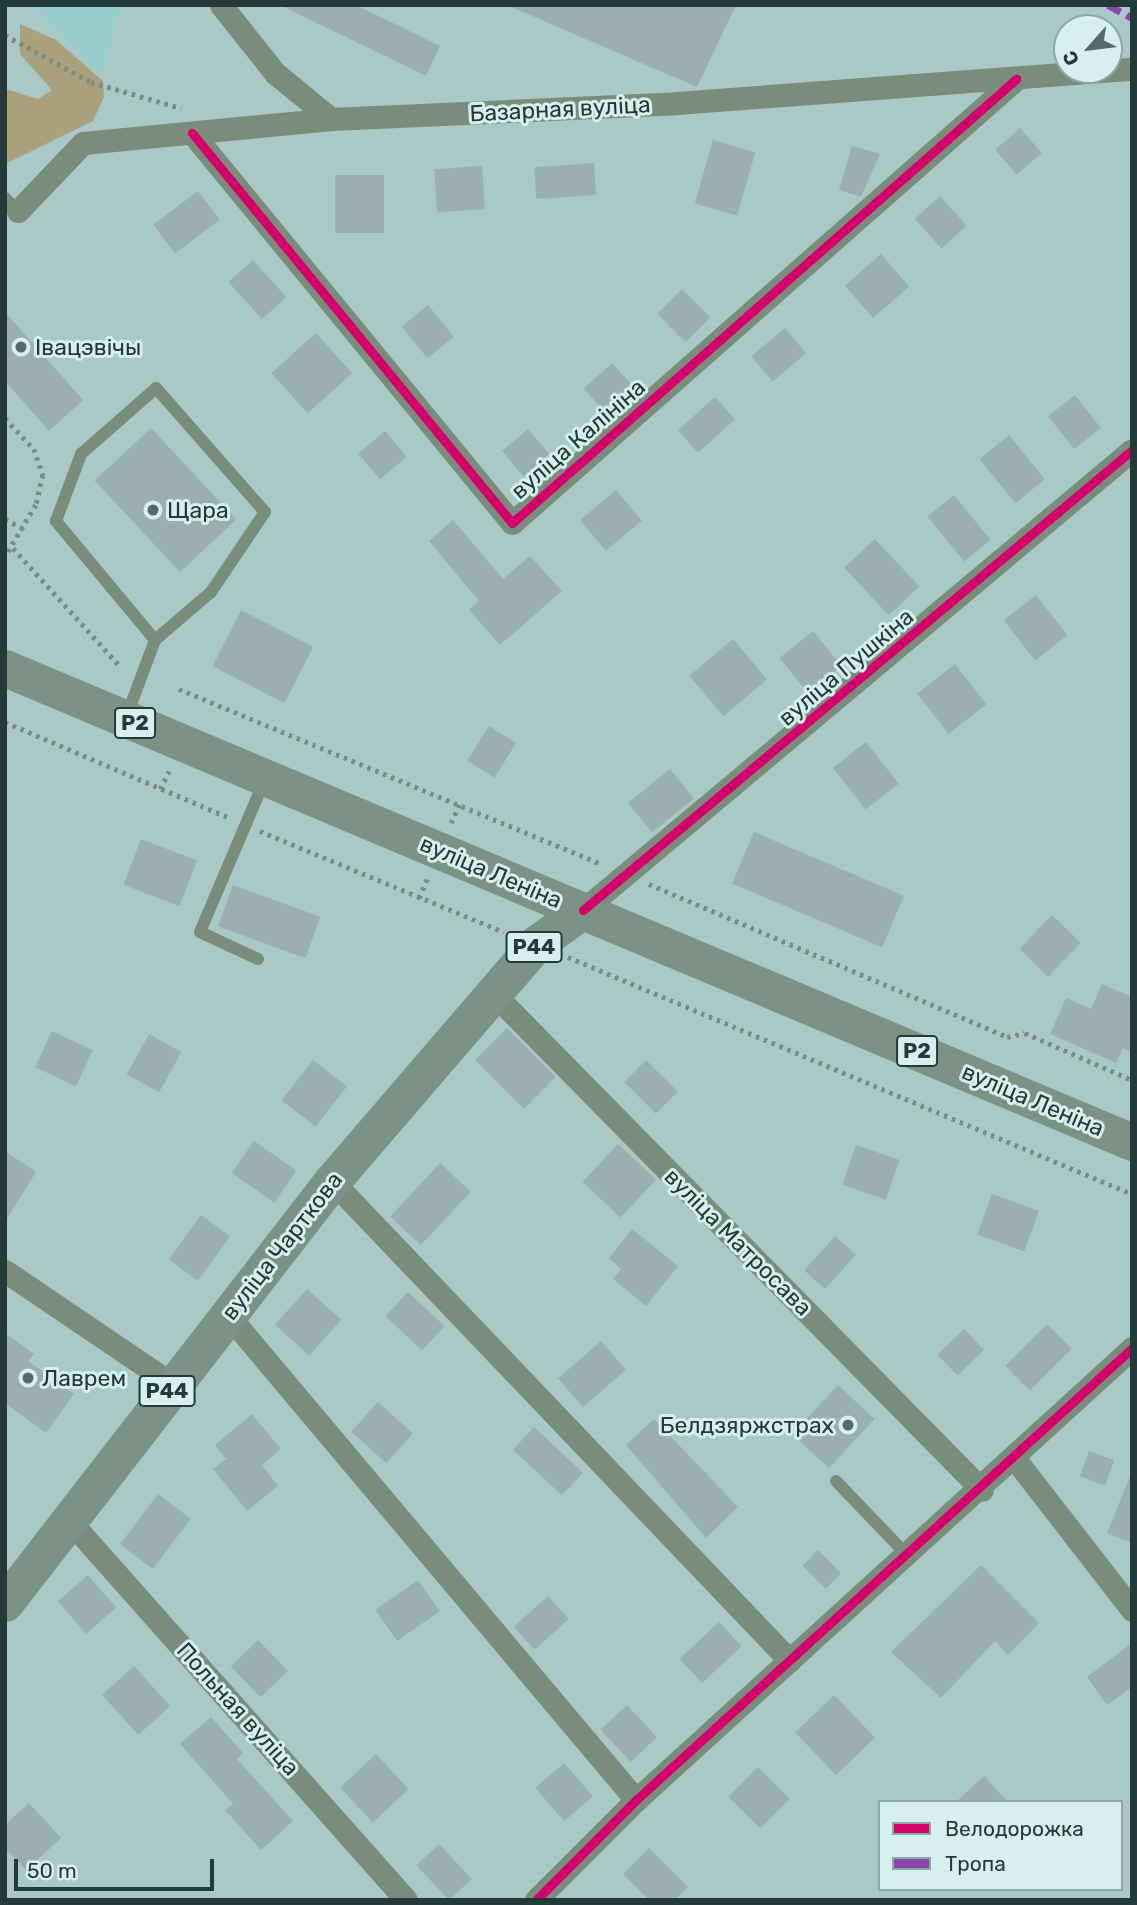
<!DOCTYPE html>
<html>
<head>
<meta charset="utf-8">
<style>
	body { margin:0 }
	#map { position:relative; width:1137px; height:1905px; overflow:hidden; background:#a8c9c7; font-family:Rubik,sans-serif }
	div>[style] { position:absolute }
	.built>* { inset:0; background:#98cdcb }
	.forest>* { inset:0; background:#aaa07b }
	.building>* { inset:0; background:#9aafb4; transform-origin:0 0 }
	.path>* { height:4.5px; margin-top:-2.25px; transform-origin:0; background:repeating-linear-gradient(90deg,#7b8d80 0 3.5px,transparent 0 8.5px) }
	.service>* { height:12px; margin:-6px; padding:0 6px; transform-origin:6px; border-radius:6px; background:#7a8d7b }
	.minor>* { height:23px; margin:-11.5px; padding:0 11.5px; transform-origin:11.5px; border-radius:11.5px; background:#7a8d7b }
	.primary>* { height:37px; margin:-18.5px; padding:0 18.5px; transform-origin:18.5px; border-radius:18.5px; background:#7b9286 }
	.quiet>* { height:7px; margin-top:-3.5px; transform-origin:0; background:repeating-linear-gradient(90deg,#8e44ad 0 14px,transparent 0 21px) }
	.cycleway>* { height:9px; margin:-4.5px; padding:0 4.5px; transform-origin:4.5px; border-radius:4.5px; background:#d6006c }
	.dots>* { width:19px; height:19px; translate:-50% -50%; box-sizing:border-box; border:4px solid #d4f1ef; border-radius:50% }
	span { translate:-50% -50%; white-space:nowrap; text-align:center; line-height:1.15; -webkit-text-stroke:6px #d4f1ef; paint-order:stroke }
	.shield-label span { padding:2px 5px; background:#d4f1ef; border:2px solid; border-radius:5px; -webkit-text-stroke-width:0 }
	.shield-label { font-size:21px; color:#223a39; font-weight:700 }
	.street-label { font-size:23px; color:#223a39 }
	.poi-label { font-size:23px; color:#223a39 }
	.left { translate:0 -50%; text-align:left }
	.right { translate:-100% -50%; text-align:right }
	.frame { position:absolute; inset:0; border:7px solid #223a39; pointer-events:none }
	.legend { position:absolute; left:878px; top:1800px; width:245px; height:91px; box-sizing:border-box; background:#d4f1ef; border:2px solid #8da8a6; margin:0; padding:9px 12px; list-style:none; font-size:21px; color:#223a39 }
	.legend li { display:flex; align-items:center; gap:14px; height:35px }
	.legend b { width:35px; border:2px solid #8da8a6 }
	.north { position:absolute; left:1053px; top:14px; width:70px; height:70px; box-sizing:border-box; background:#d4f1ef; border:2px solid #8da8a6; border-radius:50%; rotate:242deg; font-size:19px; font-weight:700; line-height:28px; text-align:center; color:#223a39 }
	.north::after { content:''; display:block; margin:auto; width:24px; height:32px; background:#516c6b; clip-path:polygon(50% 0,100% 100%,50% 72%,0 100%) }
	.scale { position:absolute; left:14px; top:1859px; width:200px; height:32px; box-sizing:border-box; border:4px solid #223a39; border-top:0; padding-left:9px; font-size:21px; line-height:24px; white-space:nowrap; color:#223a39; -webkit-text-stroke:5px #d4f1ef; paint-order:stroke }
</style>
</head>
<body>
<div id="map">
	<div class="built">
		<i style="clip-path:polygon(31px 5px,121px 5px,103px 76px)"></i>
	</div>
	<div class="forest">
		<i style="clip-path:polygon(20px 24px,56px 40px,103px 81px,104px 97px,93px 121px,5px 164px,5px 89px,38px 99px,52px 90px,20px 54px)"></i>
	</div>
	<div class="building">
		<i style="clip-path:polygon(280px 5px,356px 5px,440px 46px,426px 76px)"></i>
		<i style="clip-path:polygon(507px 5px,736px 5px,697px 87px)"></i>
		<i style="left:1020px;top:128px;width:33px;height:33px;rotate:49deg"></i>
		<i style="left:713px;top:140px;width:44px;height:66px;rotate:16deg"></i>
		<i style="clip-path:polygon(852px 146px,880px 154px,861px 197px,839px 190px)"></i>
		<i style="left:594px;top:163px;width:32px;height:60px;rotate:86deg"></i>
		<i style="left:482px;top:166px;width:43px;height:48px;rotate:86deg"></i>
		<i style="left:335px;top:175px;width:49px;height:58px"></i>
		<i style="left:198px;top:191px;width:36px;height:56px;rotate:53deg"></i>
		<i style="left:940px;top:196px;width:40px;height:34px;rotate:48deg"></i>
		<i style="left:881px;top:254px;width:43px;height:48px;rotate:49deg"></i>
		<i style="left:253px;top:260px;width:50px;height:33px;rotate:48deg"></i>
		<i style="left:682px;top:289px;width:40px;height:35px;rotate:45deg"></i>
		<i style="left:428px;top:305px;width:41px;height:34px;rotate:51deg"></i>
		<i style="clip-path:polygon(5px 312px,83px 400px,49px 431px,5px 381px)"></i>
		<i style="left:785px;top:328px;width:33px;height:44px;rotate:50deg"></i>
		<i style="left:316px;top:333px;width:54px;height:60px;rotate:48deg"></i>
		<i style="left:612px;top:363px;width:38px;height:38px;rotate:48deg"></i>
		<i style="left:1075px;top:395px;width:42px;height:34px;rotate:52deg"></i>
		<i style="left:715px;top:397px;width:30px;height:50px;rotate:48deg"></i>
		<i style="left:151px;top:428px;width:125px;height:77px;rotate:47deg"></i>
		<i style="left:528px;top:429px;width:33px;height:34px;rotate:50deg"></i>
		<i style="left:385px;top:431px;width:34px;height:35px;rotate:50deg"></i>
		<i style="left:1009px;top:435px;width:57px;height:38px;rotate:51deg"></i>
		<i style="left:616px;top:490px;width:40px;height:47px;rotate:50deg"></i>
		<i style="left:954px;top:495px;width:58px;height:34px;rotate:51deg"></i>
		<i style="clip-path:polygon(453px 520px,503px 579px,530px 556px,562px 591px,500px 645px,469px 610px,479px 601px,429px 541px)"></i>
		<i style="left:875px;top:539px;width:65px;height:42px;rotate:47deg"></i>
		<i style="left:1036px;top:595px;width:51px;height:41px;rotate:52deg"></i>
		<i style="left:241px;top:610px;width:81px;height:63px;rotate:27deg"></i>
		<i style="left:813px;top:631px;width:45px;height:43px;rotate:51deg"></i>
		<i style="left:733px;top:639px;width:53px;height:57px;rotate:50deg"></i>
		<i style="left:955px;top:664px;width:51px;height:48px;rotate:52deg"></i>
		<i style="left:489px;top:726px;width:32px;height:41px;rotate:32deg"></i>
		<i style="left:866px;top:742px;width:53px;height:42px;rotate:52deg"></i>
		<i style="left:670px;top:769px;width:38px;height:54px;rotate:51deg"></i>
		<i style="left:754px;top:832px;width:163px;height:56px;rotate:23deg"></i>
		<i style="left:141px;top:839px;width:60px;height:49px;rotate:21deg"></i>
		<i style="left:233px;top:885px;width:93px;height:44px;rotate:20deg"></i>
		<i style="left:1052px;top:915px;width:40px;height:47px;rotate:44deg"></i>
		<i style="clip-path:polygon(1102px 984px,1132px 997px,1132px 1052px,1123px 1048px,1116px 1063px,1050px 1034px,1066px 998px,1091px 1009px)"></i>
		<i style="left:507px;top:1028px;width:69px;height:45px;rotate:45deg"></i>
		<i style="left:52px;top:1031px;width:45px;height:40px;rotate:25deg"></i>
		<i style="left:149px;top:1034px;width:37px;height:46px;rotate:29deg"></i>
		<i style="left:313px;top:1060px;width:43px;height:51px;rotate:38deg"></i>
		<i style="left:646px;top:1060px;width:45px;height:31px;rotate:45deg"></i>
		<i style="left:254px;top:1141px;width:52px;height:39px;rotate:35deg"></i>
		<i style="left:618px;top:1144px;width:52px;height:52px;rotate:43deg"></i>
		<i style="left:856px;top:1145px;width:46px;height:42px;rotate:19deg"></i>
		<i style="clip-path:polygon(5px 1151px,36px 1172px,5px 1222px)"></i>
		<i style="left:440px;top:1163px;width:42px;height:73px;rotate:43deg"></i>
		<i style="left:992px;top:1194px;width:50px;height:43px;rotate:20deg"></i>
		<i style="left:201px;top:1215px;width:36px;height:55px;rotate:36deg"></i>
		<i style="clip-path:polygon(632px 1229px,678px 1266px,646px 1306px,613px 1279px,621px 1269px,609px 1258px)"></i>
		<i style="left:835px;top:1236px;width:28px;height:46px;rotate:42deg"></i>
		<i style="left:307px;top:1289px;width:46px;height:48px;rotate:42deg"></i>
		<i style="left:408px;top:1292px;width:50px;height:33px;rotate:43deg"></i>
		<i style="left:1047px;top:1324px;width:35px;height:59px;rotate:45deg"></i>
		<i style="left:964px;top:1329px;width:29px;height:37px;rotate:46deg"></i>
		<i style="clip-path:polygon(5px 1333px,34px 1354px,28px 1361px,74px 1394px,46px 1433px,5px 1403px)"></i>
		<i style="left:601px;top:1341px;width:38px;height:57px;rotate:49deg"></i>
		<i style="left:838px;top:1385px;width:50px;height:67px;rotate:43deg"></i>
		<i style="left:378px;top:1402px;width:47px;height:40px;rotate:42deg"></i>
		<i style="clip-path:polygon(252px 1414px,281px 1449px,262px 1465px,278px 1486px,247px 1511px,213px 1469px,226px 1459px,215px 1445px)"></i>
		<i style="clip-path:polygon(654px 1419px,738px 1507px,706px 1538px,626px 1445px)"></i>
		<i style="left:534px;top:1427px;width:67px;height:31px;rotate:43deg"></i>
		<i style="left:1089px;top:1451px;width:27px;height:27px;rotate:20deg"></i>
		<i style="clip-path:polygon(1131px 1474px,1132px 1474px,1132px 1543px,1107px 1533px)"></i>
		<i style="left:158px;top:1494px;width:41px;height:63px;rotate:37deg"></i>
		<i style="left:818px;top:1550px;width:33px;height:22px;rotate:45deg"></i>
		<i style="clip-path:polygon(981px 1565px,1039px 1623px,1008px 1655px,995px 1641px,941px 1698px,891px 1652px)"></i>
		<i style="left:88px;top:1575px;width:43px;height:40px;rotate:49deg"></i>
		<i style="left:418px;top:1580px;width:38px;height:52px;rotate:55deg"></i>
		<i style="left:548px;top:1596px;width:31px;height:46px;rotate:48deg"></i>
		<i style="left:719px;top:1622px;width:33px;height:54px;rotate:47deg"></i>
		<i style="left:258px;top:1640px;width:43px;height:38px;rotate:46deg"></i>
		<i style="clip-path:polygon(1132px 1643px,1132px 1687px,1107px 1705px,1087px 1677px)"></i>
		<i style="left:134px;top:1666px;width:54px;height:43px;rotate:48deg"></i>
		<i style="left:834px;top:1695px;width:59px;height:54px;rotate:46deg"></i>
		<i style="left:627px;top:1705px;width:44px;height:36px;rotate:47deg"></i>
		<i style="clip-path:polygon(211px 1717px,243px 1753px,237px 1759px,293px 1821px,261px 1850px,225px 1810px,233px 1804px,180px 1744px)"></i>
		<i style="left:376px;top:1754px;width:48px;height:49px;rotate:47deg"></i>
		<i style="left:564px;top:1763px;width:44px;height:38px;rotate:49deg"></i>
		<i style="left:758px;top:1767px;width:45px;height:42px;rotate:45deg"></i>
		<i style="clip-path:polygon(984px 1776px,1008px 1802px,956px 1802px)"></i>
		<i style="clip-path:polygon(29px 1803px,61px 1838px,26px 1870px,5px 1848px,5px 1825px)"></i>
		<i style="left:439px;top:1844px;width:48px;height:31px;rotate:47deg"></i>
		<i style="clip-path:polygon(649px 1848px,688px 1887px,675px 1900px,649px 1900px,623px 1874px)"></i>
	</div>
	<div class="path">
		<i style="left:5px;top:35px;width:98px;rotate:28.7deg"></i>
		<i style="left:91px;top:82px;width:94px;rotate:16.1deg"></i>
		<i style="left:5px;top:418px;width:42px;rotate:46.9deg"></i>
		<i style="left:34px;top:449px;width:28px;rotate:71deg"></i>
		<i style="left:43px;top:475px;width:31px;rotate:103deg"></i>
		<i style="left:36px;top:505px;width:61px;rotate:120.8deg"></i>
		<i style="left:5px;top:519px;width:21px;rotate:28deg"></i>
		<i style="left:13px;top:548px;width:158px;rotate:47.8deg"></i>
		<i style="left:179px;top:689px;width:459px;rotate:22.5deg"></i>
		<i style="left:5px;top:722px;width:245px;rotate:23.1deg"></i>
		<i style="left:160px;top:789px;width:20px;rotate:-63deg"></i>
		<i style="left:451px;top:823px;width:20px;rotate:-66deg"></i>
		<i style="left:260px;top:831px;width:264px;rotate:22.5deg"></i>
		<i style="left:649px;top:884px;width:389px;rotate:23.1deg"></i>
		<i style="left:1007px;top:1037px;width:18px;rotate:-13deg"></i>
		<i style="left:1025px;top:1033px;width:117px;rotate:23.7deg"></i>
		<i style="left:419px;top:898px;width:21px;rotate:-67deg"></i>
		<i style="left:568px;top:957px;width:612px;rotate:22.79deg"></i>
	</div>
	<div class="service">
		<i style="left:5px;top:198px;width:18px;rotate:45deg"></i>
		<i style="left:127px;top:715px;width:80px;rotate:-69.5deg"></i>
		<i style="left:155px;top:640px;width:155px;rotate:-129.8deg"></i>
		<i style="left:56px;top:521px;width:72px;rotate:-69.5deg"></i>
		<i style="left:81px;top:454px;width:100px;rotate:-41.3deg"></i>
		<i style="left:156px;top:388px;width:165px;rotate:48.7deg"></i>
		<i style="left:265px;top:512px;width:97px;rotate:124deg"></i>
		<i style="left:211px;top:592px;width:74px;rotate:139.4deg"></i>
		<i style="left:258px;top:959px;width:64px;rotate:-155deg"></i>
		<i style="left:200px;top:932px;width:164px;rotate:-67deg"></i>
		<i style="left:836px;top:1481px;width:104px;rotate:46.2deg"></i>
	</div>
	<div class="minor">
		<i style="left:221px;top:5px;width:87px;rotate:51.5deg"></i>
		<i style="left:275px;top:73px;width:72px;rotate:39.4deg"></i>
		<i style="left:192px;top:133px;width:504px;rotate:50.63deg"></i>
		<i style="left:512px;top:523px;width:672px;rotate:-41.38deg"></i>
		<i style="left:18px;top:211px;width:94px;rotate:-46.3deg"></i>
		<i style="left:83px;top:143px;width:249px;rotate:-5.5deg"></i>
		<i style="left:331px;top:119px;width:346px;rotate:-2.6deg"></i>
		<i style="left:677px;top:103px;width:456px;rotate:-4.3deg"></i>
		<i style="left:583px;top:910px;width:716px;rotate:-39.96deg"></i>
		<i style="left:493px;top:993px;width:697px;rotate:45.46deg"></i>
		<i style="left:332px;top:1181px;width:663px;rotate:46.34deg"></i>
		<i style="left:5px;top:1271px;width:202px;rotate:34.1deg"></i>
		<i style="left:228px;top:1315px;width:634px;rotate:49.93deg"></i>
		<i style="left:1015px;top:1459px;width:191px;rotate:52.2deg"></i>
		<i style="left:68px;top:1519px;width:509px;rotate:48.42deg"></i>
		<i style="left:536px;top:1900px;width:141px;rotate:-45deg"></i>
		<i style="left:636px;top:1800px;width:671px;rotate:-42.34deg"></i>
	</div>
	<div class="primary">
		<i style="left:5px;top:668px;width:1223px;rotate:22.81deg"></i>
		<i style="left:5px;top:1603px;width:534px;rotate:-52.23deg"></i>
		<i style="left:332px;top:1181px;width:313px;rotate:-49.3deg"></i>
		<i style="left:536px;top:944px;width:58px;rotate:-35.9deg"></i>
	</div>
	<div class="quiet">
		<i style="left:1108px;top:5px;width:27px;rotate:28deg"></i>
	</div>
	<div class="cycleway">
		<i style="left:192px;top:133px;width:504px;rotate:50.63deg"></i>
		<i style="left:512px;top:523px;width:672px;rotate:-41.38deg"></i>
		<i style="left:583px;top:910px;width:716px;rotate:-39.96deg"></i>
		<i style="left:536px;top:1900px;width:141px;rotate:-45deg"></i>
		<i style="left:636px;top:1800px;width:671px;rotate:-42.34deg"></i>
	</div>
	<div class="dots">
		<i style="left:21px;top:347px;background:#516c6b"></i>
		<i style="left:153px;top:510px;background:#516c6b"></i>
		<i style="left:28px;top:1378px;background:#516c6b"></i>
		<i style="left:848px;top:1425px;background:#516c6b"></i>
	</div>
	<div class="shield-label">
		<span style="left:135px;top:723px">Р2</span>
		<span style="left:534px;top:947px">Р44</span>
		<span style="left:917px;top:1051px">Р2</span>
		<span style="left:167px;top:1391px">Р44</span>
	</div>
	<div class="street-label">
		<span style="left:560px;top:109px;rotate:-3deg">Базарная вуліца</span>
		<span style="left:578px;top:439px;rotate:-41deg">вуліца Калініна</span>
		<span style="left:846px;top:667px;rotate:-40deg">вуліца Пушкіна</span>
		<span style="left:491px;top:872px;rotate:23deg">вуліца Леніна</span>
		<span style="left:1033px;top:1100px;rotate:23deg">вуліца Леніна</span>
		<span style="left:738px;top:1242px;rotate:45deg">вуліца Матросава</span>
		<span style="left:282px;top:1246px;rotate:-52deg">вуліца Чарткова</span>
		<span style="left:238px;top:1709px;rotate:48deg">Польная вуліца</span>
	</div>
	<div class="poi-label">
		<span class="left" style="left:35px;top:347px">Івацэвічы</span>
		<span class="left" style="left:167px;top:510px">Щара</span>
		<span class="left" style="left:42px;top:1378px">Лаврем</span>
		<span class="right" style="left:834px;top:1425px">Белдзяржстрах</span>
	</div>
	<div class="frame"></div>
	<ul class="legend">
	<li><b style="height:9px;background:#d6006c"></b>Велодорожка</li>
	<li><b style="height:9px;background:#8e44ad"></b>Тропа</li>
	</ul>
	<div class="north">С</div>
	<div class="scale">50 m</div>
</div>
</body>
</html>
